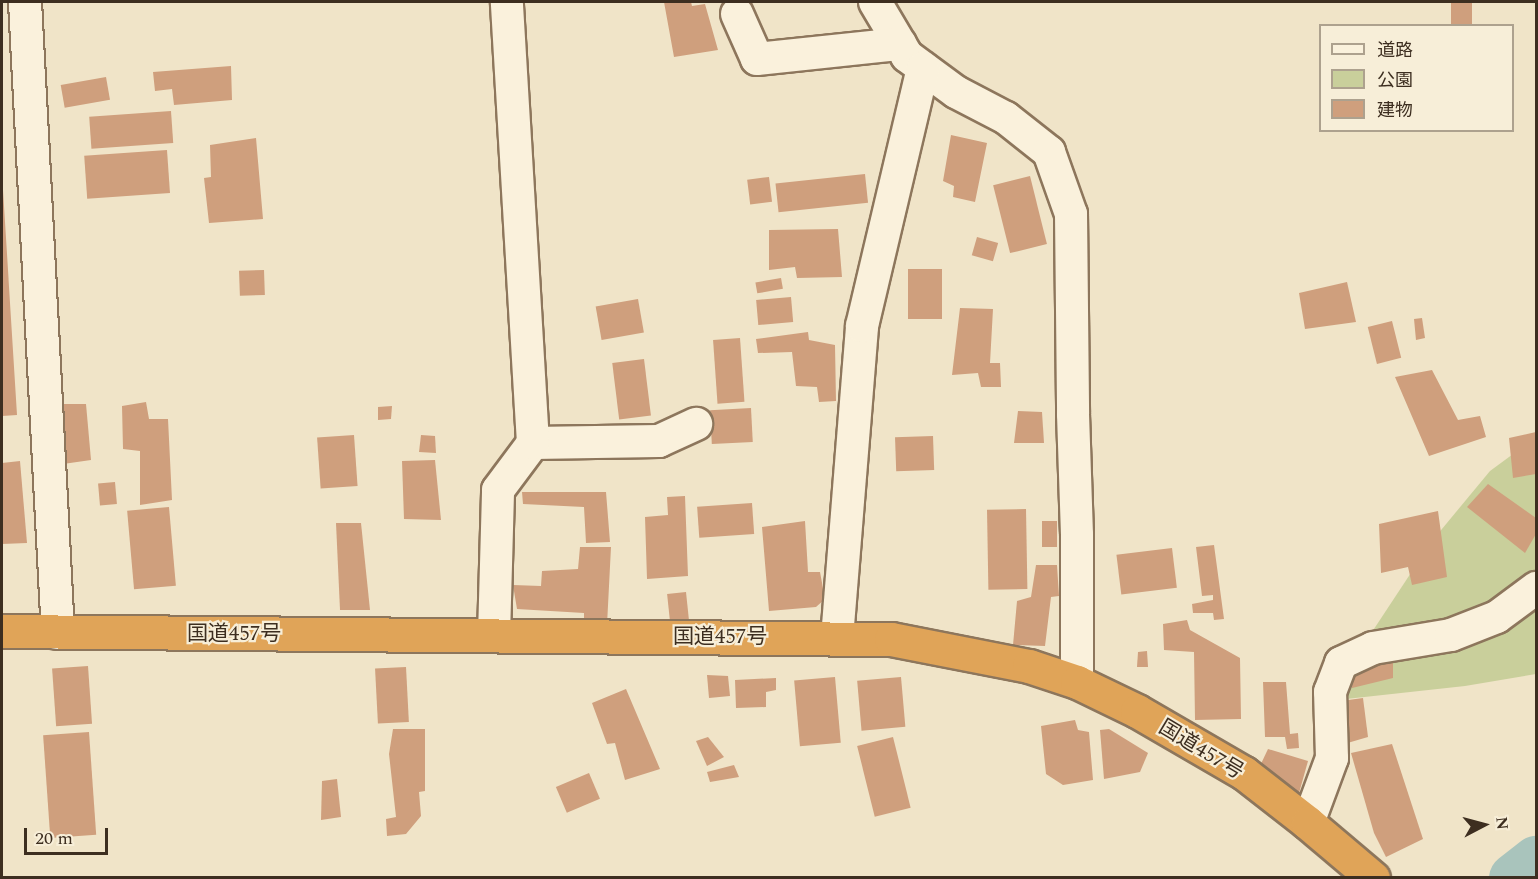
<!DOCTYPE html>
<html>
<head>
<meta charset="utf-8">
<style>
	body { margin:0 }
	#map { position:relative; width:1538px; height:879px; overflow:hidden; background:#f0e4c8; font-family:Spectral,"Noto Sans JP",serif }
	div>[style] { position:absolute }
	.green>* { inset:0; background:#c9cf9b }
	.river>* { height:51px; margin:-25.5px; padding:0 25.5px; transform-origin:25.5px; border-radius:25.5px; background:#a9c4bc }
	.building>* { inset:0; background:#cf9f7d; transform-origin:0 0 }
	.roads { filter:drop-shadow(2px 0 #8d765c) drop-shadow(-2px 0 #8d765c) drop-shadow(0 2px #8d765c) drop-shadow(0 -2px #8d765c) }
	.minor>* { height:32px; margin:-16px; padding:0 16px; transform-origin:16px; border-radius:16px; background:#faf1dc }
	.highway>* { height:33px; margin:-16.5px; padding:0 16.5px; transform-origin:16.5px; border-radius:16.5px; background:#e0a458 }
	span { translate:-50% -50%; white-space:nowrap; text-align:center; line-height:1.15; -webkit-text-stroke:4.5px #f7eed8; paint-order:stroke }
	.street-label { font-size:21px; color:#3d2e20 }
	.frame { position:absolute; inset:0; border:3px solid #3d2e20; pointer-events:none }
	.legend { position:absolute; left:1319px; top:24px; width:195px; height:108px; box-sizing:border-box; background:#f7eed8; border:2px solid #ada18e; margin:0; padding:8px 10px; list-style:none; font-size:18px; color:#3d2e20 }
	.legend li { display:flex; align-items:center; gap:12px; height:30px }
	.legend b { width:30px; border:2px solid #ada18e }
	.north { position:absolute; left:1454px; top:795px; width:60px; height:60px; -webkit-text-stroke:4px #f7eed8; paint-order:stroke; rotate:84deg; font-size:16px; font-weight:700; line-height:24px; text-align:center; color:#3d2e20 }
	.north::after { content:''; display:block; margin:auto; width:21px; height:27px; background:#3d2e20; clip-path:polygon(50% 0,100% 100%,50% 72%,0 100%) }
	.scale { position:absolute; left:24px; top:828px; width:84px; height:27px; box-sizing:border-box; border:3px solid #3d2e20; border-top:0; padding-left:8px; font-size:18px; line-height:21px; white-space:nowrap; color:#3d2e20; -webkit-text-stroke:4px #f7eed8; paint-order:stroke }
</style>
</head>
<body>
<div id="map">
	<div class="green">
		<i style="clip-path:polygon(1536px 437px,1536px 674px,1465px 686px,1337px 700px,1368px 638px,1432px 541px,1490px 471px)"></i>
	</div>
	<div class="river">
		<i style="left:1514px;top:878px;width:28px;rotate:-38deg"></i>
	</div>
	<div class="building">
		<i style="clip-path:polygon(664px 2px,691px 2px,692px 6px,705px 4px,718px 50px,674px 57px)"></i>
		<i style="left:1451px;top:2px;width:21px;height:24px"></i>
		<i style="clip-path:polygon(231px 66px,232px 100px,174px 105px,172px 89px,155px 91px,153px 72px)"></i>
		<i style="left:106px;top:77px;width:23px;height:46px;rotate:80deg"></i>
		<i style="left:171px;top:111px;width:32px;height:82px;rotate:86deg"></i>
		<i style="clip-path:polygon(951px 135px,987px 143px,975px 202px,953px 197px,954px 186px,943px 181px)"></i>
		<i style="clip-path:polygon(256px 138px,263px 219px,209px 223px,204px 178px,211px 177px,210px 145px)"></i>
		<i style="left:167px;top:150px;width:43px;height:83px;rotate:86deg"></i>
		<i style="clip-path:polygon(2px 174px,17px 415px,2px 416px)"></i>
		<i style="left:865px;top:174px;width:29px;height:90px;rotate:84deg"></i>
		<i style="left:1030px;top:176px;width:70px;height:38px;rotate:76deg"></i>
		<i style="left:769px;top:177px;width:25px;height:22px;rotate:83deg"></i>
		<i style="clip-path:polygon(838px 229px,842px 277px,797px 278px,795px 267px,769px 270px,769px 230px)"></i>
		<i style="left:977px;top:237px;width:22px;height:19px;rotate:16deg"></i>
		<i style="left:908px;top:269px;width:34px;height:50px"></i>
		<i style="left:264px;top:270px;width:25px;height:25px;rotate:88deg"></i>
		<i style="left:781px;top:278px;width:11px;height:26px;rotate:80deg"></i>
		<i style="clip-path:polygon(1347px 282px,1356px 322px,1305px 329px,1299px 293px)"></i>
		<i style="left:791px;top:297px;width:25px;height:35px;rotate:85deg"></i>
		<i style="left:638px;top:299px;width:34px;height:43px;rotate:80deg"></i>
		<i style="clip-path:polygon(960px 308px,993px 309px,990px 363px,1000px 363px,1001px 387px,981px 387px,978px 373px,952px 375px)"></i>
		<i style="clip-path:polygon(1422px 318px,1425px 338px,1416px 340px,1414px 319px)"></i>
		<i style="left:1392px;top:321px;width:38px;height:25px;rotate:76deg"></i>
		<i style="clip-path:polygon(808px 332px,809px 340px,835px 345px,836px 401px,819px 402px,817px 387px,796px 386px,792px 352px,758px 353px,756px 339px)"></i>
		<i style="left:740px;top:338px;width:64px;height:27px;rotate:86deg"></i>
		<i style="left:644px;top:359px;width:57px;height:32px;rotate:83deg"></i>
		<i style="clip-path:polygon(1432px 370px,1458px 420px,1480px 416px,1486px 437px,1429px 456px,1395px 377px)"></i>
		<i style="clip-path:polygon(146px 402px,149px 419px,168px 419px,172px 500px,140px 505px,140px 451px,123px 449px,122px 406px)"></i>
		<i style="clip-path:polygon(61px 404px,86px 404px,91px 460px,63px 464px)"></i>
		<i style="clip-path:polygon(392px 406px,391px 419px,378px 420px,378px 407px)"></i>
		<i style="left:751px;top:408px;width:34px;height:41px;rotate:87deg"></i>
		<i style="clip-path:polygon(1018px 411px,1042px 412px,1044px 443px,1014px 443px)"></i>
		<i style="clip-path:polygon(1536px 432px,1536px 474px,1513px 478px,1509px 438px)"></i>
		<i style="left:354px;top:435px;width:51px;height:37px;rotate:86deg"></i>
		<i style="clip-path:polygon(421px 435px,435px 436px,436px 453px,419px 452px)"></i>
		<i style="left:933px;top:436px;width:34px;height:38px;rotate:88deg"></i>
		<i style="clip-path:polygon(435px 460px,441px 520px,404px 519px,402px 461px)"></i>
		<i style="clip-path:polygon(20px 461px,27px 543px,2px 544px,2px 463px)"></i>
		<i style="left:115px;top:482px;width:22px;height:17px;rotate:85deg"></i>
		<i style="clip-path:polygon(1488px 484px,1536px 518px,1536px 534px,1525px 553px,1467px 507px)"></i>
		<i style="clip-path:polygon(522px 492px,606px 492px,610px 542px,586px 543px,584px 507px,523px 504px)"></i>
		<i style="clip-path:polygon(685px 496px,688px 576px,647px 579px,645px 517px,668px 515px,667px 497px)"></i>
		<i style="left:752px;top:503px;width:31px;height:55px;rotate:86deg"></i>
		<i style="left:169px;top:507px;width:79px;height:42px;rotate:85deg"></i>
		<i style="left:1026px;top:509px;width:80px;height:39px;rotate:89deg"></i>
		<i style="clip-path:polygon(1438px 511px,1447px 577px,1412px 585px,1408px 567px,1381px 573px,1379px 524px)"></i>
		<i style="clip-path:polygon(805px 521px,808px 572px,820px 572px,825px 599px,816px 607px,769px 611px,762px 527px)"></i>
		<i style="left:1042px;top:521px;width:15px;height:26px"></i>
		<i style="clip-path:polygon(336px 523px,361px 523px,370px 610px,340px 610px)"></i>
		<i style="clip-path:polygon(1214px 545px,1224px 619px,1214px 620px,1213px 613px,1193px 613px,1192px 604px,1213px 600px,1213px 595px,1202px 596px,1196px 547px)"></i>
		<i style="clip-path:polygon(580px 547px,611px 547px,607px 625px,584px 626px,584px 613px,517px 609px,513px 585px,541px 586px,542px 571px,578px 569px)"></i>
		<i style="left:1172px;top:548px;width:40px;height:56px;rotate:83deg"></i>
		<i style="clip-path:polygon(1036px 565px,1057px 565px,1059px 596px,1051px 597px,1045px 646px,1013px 645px,1017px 601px,1031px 597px)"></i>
		<i style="left:686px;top:592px;width:30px;height:19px;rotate:84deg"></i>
		<i style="clip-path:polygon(1187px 620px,1190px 630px,1240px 658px,1241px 719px,1195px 720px,1194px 652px,1164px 650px,1163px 624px)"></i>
		<i style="clip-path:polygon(1147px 651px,1148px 667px,1137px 667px,1138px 652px)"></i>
		<i style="clip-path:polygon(1393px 656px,1393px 678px,1352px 688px,1349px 664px)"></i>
		<i style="left:88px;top:666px;width:58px;height:36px;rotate:86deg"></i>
		<i style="left:406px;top:667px;width:55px;height:31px;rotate:87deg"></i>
		<i style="clip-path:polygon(707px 675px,728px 676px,730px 696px,709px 698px)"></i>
		<i style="left:835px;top:677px;width:66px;height:41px;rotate:85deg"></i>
		<i style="left:901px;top:677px;width:50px;height:44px;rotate:85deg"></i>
		<i style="clip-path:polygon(776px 678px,776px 690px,766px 692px,766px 707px,736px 708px,735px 680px)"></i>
		<i style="clip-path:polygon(1263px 682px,1286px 682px,1290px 734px,1298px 733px,1299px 748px,1287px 749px,1285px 737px,1265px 737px)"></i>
		<i style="clip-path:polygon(626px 689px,660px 769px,625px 780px,615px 743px,607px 744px,592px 703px)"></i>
		<i style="clip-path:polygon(1363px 698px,1368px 737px,1344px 744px,1341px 701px)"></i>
		<i style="clip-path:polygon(1075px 720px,1078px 730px,1089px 732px,1093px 780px,1063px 785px,1046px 774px,1041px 726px)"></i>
		<i style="clip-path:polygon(393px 729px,425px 729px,425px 791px,419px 792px,421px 816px,406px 834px,387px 836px,386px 819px,396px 817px,389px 754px)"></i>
		<i style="clip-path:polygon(1109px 729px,1148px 753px,1140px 772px,1104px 779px,1100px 730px)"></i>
		<i style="left:89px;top:732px;width:103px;height:46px;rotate:86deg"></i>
		<i style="clip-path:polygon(708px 737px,724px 757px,707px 766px,696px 741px)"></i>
		<i style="left:893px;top:737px;width:73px;height:37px;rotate:76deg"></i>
		<i style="clip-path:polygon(1392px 744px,1423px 839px,1386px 857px,1374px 833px,1351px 753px)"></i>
		<i style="clip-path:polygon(1268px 749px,1308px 761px,1299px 793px,1259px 768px)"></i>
		<i style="clip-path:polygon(734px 765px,739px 777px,710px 782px,707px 772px)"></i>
		<i style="left:589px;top:773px;width:28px;height:36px;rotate:67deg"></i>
		<i style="clip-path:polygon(337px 779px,341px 817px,321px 820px,322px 781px)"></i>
	</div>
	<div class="roads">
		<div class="minor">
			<i style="left:25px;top:2px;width:632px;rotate:87.01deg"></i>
			<i style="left:875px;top:2px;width:63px;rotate:59.3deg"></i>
			<i style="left:907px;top:56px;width:61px;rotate:36.3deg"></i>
			<i style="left:956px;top:92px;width:56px;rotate:27.5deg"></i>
			<i style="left:1006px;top:118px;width:55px;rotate:38.3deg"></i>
			<i style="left:1049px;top:152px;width:66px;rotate:70.5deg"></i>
			<i style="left:1071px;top:214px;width:200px;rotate:89.4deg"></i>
			<i style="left:1073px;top:414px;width:121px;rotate:88.1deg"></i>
			<i style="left:1077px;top:535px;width:147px;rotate:90deg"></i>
			<i style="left:737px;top:14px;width:49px;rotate:66deg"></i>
			<i style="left:757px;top:59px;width:144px;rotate:-6deg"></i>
			<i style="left:533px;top:443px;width:126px;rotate:-0.9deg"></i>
			<i style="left:659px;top:441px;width:41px;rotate:-24.7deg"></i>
			<i style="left:494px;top:636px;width:146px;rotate:-88.4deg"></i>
			<i style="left:498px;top:490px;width:59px;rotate:-53.3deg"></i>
			<i style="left:533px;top:443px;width:442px;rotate:-93.4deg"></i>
			<i style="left:837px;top:638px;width:313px;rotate:-85.4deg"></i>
			<i style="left:862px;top:326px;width:265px;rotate:-76.7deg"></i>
			<i style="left:1308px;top:823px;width:69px;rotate:-69.7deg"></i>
			<i style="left:1332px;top:758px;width:66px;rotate:-91.7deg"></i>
			<i style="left:1330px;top:692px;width:31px;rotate:-69deg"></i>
			<i style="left:1341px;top:663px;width:35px;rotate:-25deg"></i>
			<i style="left:1373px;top:648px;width:79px;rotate:-9.5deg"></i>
			<i style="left:1451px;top:635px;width:49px;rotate:-21.4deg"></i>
			<i style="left:1497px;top:617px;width:49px;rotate:-36.6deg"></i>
		</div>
		<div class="highway">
			<i style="left:2px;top:631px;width:889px;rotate:0.52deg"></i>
			<i style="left:891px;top:639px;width:141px;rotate:11.1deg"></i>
			<i style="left:1029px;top:666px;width:51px;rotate:18.4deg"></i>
			<i style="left:1077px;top:682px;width:67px;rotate:25.8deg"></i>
			<i style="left:1137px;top:711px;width:124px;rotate:30.1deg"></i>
			<i style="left:1244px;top:773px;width:81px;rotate:38deg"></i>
			<i style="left:1308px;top:823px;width:85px;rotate:40.2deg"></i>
		</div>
	</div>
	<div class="street-label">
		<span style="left:234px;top:634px">国道457号</span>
		<span style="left:720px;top:637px">国道457号</span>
		<span style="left:1201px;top:750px;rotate:31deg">国道457号</span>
	</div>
	<div class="frame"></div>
	<ul class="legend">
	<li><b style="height:8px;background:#faf1dc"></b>道路</li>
	<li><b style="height:16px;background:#c9cf9b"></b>公園</li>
	<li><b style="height:16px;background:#cf9f7d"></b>建物</li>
	</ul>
	<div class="north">N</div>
	<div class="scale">20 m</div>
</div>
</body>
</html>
